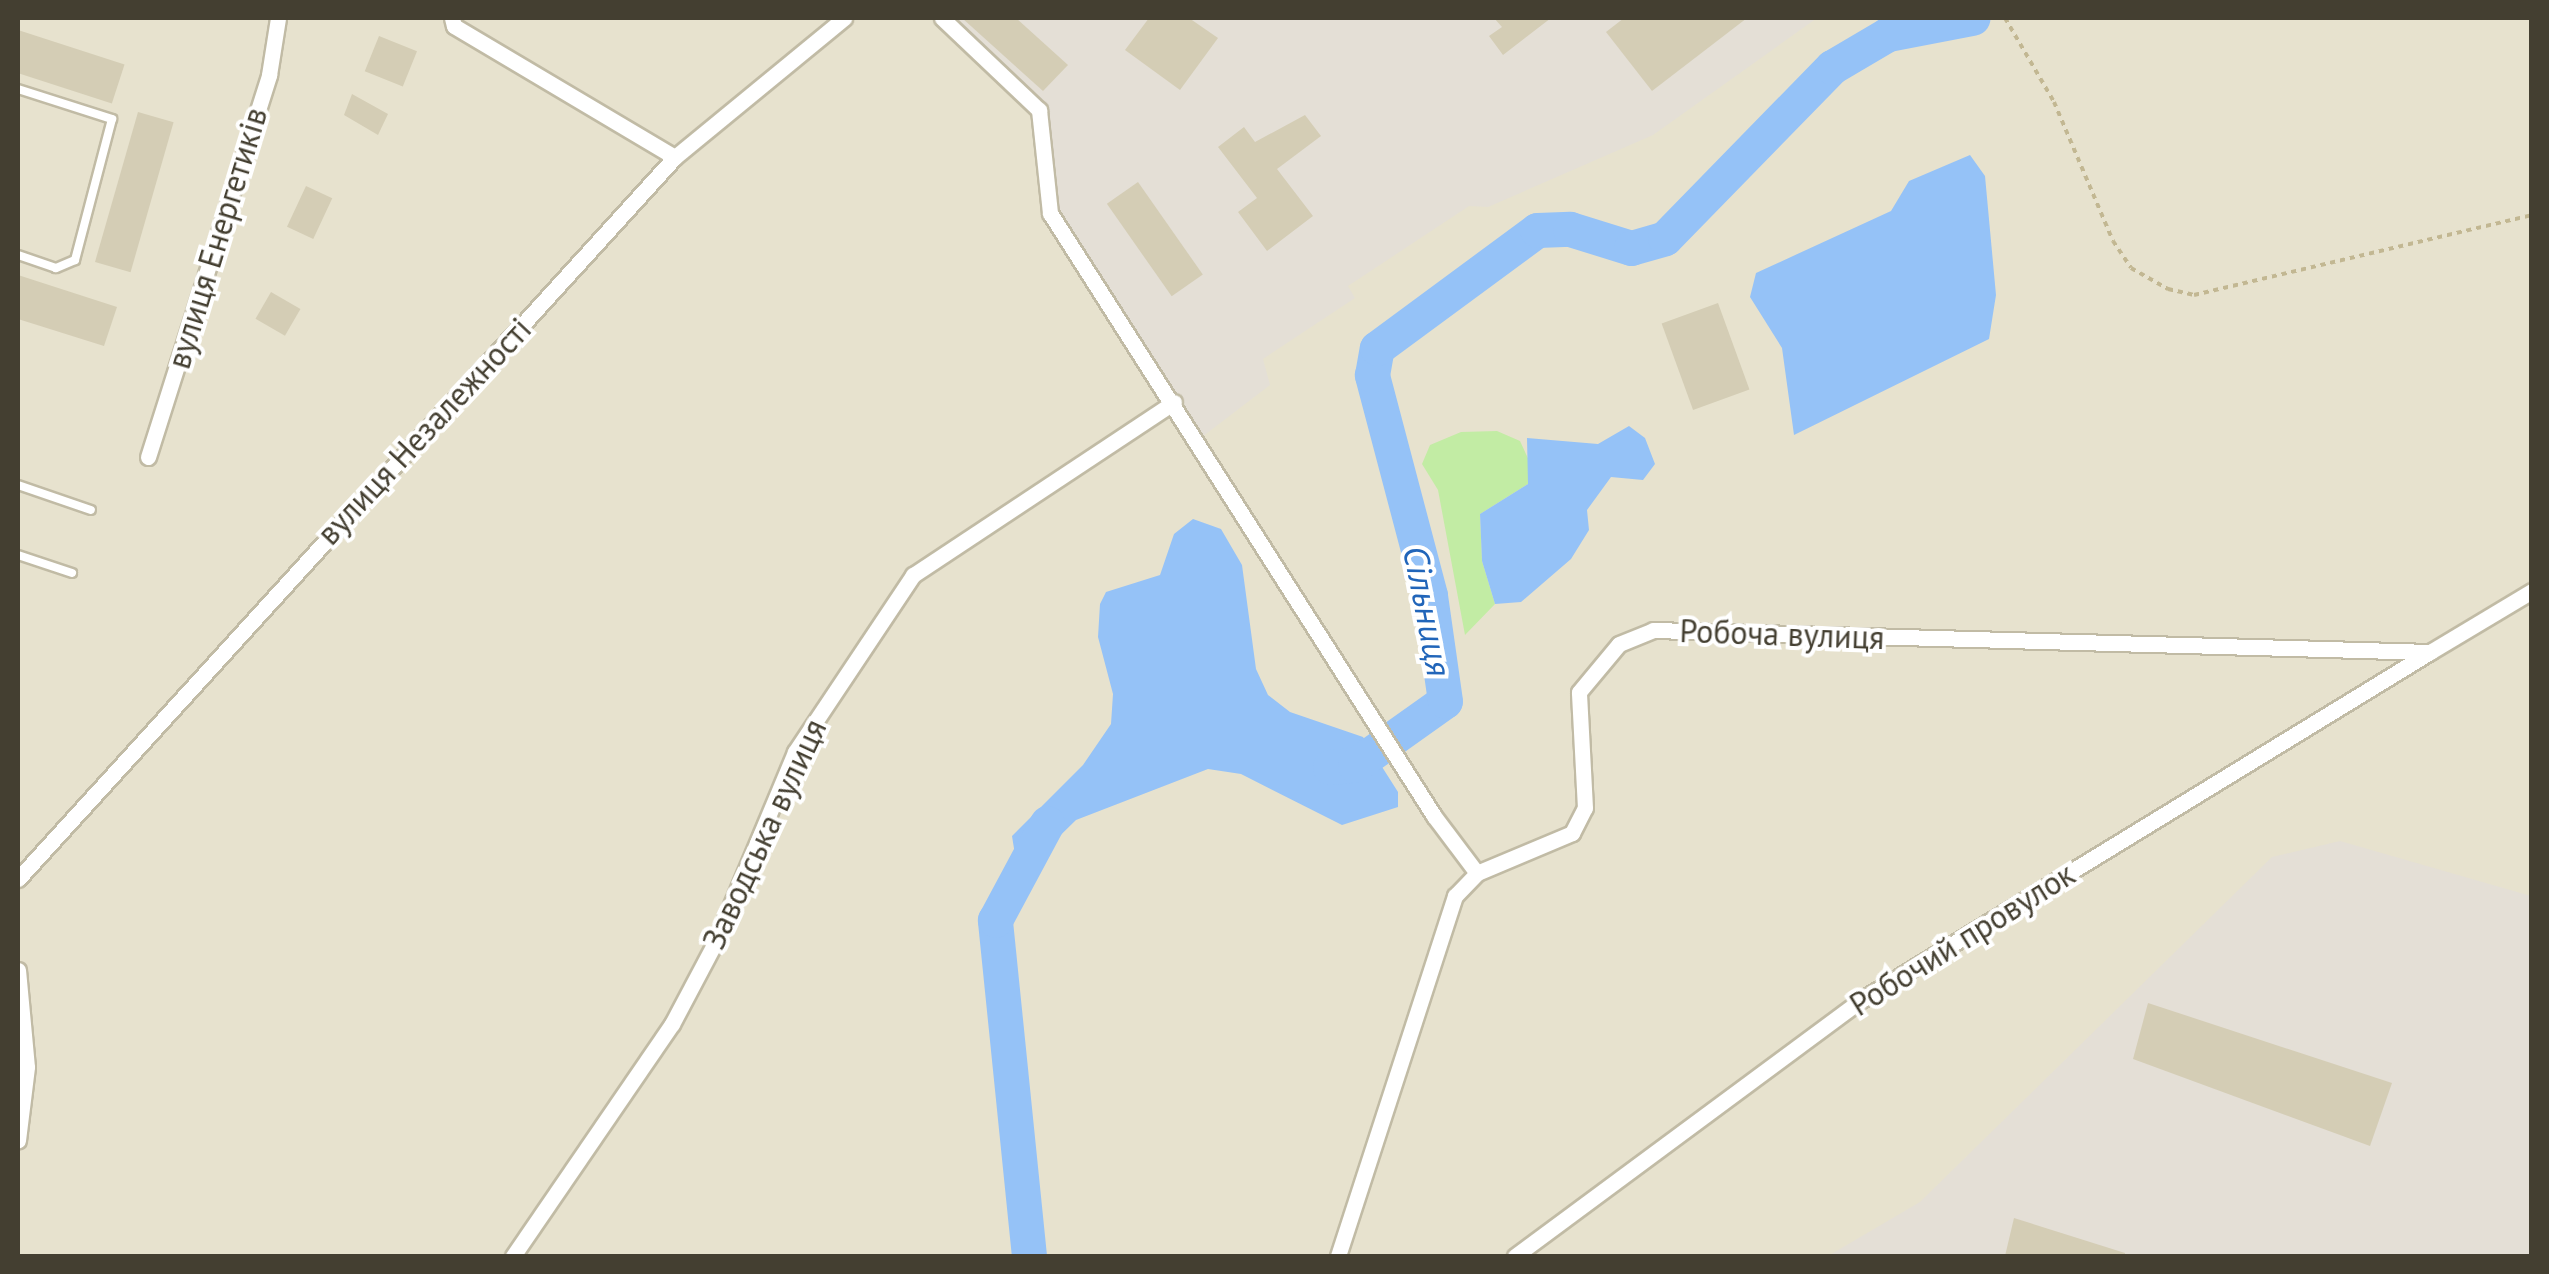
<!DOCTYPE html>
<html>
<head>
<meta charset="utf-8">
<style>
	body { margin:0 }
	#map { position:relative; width:2549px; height:1274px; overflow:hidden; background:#f2efe0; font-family:"PT Sans",sans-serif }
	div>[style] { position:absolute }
	.residential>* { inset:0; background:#e7e2ce; transform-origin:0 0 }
	.industrial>* { inset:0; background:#e4dfd6 }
	.green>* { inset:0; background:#c2eca4 }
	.water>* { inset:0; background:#95c2f7 }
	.river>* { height:35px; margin:-17.5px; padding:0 17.5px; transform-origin:17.5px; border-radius:17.5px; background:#95c2f7 }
	.building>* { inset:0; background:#d4cdb5; transform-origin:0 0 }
	.path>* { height:4px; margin-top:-2px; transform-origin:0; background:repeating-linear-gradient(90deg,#c2b792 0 5px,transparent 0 10px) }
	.roads { filter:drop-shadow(2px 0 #c1bba5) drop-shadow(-2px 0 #c1bba5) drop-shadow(0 2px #c1bba5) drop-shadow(0 -2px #c1bba5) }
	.lane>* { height:8px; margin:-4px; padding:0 4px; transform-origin:4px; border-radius:4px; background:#fff }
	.street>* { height:15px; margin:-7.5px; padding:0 7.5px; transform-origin:7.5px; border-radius:7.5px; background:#fff }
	span { translate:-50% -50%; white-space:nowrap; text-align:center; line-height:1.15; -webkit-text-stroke:8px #fff; paint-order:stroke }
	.street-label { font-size:32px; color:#443f31 }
	.water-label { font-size:35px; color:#2165b9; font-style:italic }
	.frame { position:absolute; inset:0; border:20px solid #443f31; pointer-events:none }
</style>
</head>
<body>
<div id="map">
	<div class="residential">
		<i style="left:18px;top:18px;width:2513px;height:1238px"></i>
	</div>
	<div class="industrial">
		<i style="clip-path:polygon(942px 18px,1817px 18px,1653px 135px,1488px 207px,1469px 206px,1348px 286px,1355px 298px,1263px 359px,1270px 385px,1198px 440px,1050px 213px,1038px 110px)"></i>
		<i style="clip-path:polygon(2340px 841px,2531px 896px,2531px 1256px,1828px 1256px,1920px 1202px,2272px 857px)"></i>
	</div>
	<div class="green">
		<i style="clip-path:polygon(1497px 431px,1520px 441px,1532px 467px,1528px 484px,1480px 514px,1482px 561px,1495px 604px,1465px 635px,1438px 490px,1422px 464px,1430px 445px,1461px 432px)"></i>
	</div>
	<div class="water">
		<i style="clip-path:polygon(1970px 155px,1985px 176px,1996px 295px,1989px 339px,1794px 435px,1782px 348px,1750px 297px,1756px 273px,1891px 211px,1909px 181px)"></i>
		<i style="clip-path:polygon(1629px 426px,1645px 438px,1655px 464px,1643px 480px,1611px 477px,1587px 510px,1589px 530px,1571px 559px,1521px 602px,1495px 604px,1482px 561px,1480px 514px,1528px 484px,1527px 438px,1598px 444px)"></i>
		<i style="clip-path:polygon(1193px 519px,1221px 529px,1242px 565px,1256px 669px,1268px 695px,1290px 712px,1363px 737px,1398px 792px,1398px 807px,1342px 825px,1241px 774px,1208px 769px,1076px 820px,1028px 867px,1016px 861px,1012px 836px,1083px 765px,1111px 724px,1113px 694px,1098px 637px,1100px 604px,1106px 592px,1160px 575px,1174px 534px)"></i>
	</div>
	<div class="river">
		<i style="left:1330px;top:767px;width:25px;rotate:-5deg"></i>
		<i style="left:1355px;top:765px;width:110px;rotate:-35.4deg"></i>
		<i style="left:1445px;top:701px;width:107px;rotate:-98.1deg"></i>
		<i style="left:1430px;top:595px;width:228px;rotate:-104.8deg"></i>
		<i style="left:1372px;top:375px;width:27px;rotate:-80deg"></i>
		<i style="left:1377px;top:348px;width:199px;rotate:-36.4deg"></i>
		<i style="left:1537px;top:230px;width:33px;rotate:-2deg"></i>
		<i style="left:1570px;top:229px;width:64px;rotate:17.3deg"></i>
		<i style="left:1631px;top:248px;width:35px;rotate:-16deg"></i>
		<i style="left:1665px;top:238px;width:239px;rotate:-45.7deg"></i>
		<i style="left:1832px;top:67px;width:65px;rotate:-30.5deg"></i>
		<i style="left:1888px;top:34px;width:86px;rotate:-10.8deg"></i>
		<i style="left:1029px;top:1256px;width:338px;rotate:-95.8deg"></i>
		<i style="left:995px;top:920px;width:110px;rotate:-61.8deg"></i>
	</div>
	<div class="building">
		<i style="clip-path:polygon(962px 18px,1016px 18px,1068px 65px,1043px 91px)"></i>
		<i style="clip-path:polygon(1149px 18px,1189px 18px,1218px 38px,1180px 90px,1125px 50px)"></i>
		<i style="clip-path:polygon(1494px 18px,1551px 18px,1503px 55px,1489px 36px,1502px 27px)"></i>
		<i style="clip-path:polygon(1624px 18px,1747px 18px,1652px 91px,1606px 32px)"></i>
		<i style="left:18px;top:30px;width:112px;height:41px;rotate:18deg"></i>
		<i style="left:379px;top:36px;width:41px;height:38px;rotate:22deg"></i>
		<i style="clip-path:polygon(352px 94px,388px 114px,378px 135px,344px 115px)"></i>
		<i style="left:138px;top:112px;width:37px;height:156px;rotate:16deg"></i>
		<i style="clip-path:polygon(1305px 115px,1321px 136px,1277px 169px,1313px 216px,1267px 251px,1238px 212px,1257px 198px,1218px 147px,1244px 127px,1255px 142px)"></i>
		<i style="left:1138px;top:182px;width:113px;height:38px;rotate:55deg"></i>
		<i style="left:306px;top:186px;width:29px;height:45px;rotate:25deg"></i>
		<i style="clip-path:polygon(18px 275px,117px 307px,104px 346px,18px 319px)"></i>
		<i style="left:271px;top:292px;width:34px;height:31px;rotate:30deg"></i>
		<i style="left:1718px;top:303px;width:92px;height:60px;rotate:70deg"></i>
		<i style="clip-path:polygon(2148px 1003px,2392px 1083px,2370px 1146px,2133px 1059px)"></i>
		<i style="clip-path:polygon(2014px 1218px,2125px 1253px,2125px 1256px,2005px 1256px)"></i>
	</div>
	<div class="path">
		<i style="left:2005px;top:18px;width:97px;rotate:59.7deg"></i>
		<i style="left:2054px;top:102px;width:151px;rotate:67deg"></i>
		<i style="left:2113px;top:241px;width:32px;rotate:56deg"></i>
		<i style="left:2131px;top:268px;width:43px;rotate:29.6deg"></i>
		<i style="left:2168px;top:289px;width:27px;rotate:13deg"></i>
		<i style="left:2194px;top:295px;width:347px;rotate:-13.3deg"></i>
	</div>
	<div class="roads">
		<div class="lane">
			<i style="left:18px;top:89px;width:99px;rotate:17.7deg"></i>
			<i style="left:112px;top:119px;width:146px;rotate:104.7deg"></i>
			<i style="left:75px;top:260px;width:21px;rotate:157deg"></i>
			<i style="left:56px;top:268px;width:40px;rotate:-161.1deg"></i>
			<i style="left:18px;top:485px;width:77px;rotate:18.9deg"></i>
			<i style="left:18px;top:555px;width:57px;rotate:18.4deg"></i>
		</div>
		<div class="street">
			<i style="left:452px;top:18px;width:8px;rotate:76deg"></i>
			<i style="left:454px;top:26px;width:257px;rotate:30.7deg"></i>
			<i style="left:942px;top:18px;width:134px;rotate:43.5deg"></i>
			<i style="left:1039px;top:110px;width:104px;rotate:83.9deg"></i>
			<i style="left:1050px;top:213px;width:715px;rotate:57.51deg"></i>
			<i style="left:1434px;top:816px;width:71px;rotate:53deg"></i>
			<i style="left:148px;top:457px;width:401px;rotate:-72.4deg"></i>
			<i style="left:269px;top:75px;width:58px;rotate:-81deg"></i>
			<i style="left:18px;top:879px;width:976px;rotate:-47.7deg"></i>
			<i style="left:675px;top:157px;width:219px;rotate:-39.4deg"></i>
			<i style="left:18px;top:970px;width:97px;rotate:84.7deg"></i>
			<i style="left:27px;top:1067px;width:74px;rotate:97deg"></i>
			<i style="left:513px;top:1256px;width:281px;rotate:-55.6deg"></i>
			<i style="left:672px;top:1024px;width:94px;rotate:-62.1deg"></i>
			<i style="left:716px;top:941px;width:205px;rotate:-67.3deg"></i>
			<i style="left:795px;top:752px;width:213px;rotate:-56.3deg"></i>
			<i style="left:913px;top:575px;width:313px;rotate:-33.5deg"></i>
			<i style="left:1338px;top:1256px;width:379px;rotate:-72deg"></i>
			<i style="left:1455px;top:896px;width:32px;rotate:-46deg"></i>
			<i style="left:1477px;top:873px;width:103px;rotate:-22.8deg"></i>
			<i style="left:1572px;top:833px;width:28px;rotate:-63deg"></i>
			<i style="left:1585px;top:808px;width:116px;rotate:-93deg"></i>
			<i style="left:1579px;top:692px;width:62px;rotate:-50.2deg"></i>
			<i style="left:1619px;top:644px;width:37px;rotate:-22deg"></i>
			<i style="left:1653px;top:630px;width:777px;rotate:1.62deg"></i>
			<i style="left:2430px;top:652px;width:119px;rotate:-30.9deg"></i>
			<i style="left:1515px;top:1256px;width:430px;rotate:-36.5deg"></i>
			<i style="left:1861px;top:1000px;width:667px;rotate:-31.45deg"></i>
		</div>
	</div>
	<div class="street-label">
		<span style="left:217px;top:238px;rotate:-73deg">вулиця Енергетиків</span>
		<span style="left:424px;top:431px;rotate:-47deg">вулиця Незалежності</span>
		<span style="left:1782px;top:634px;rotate:2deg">Робоча вулиця</span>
		<span style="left:764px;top:834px;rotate:-65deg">Заводська вулиця</span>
		<span style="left:1962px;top:939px;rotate:-32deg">Робочий провулок</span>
	</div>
	<div class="water-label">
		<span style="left:1428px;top:611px;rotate:79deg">Сільниця</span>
	</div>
	<div class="frame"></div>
</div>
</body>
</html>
